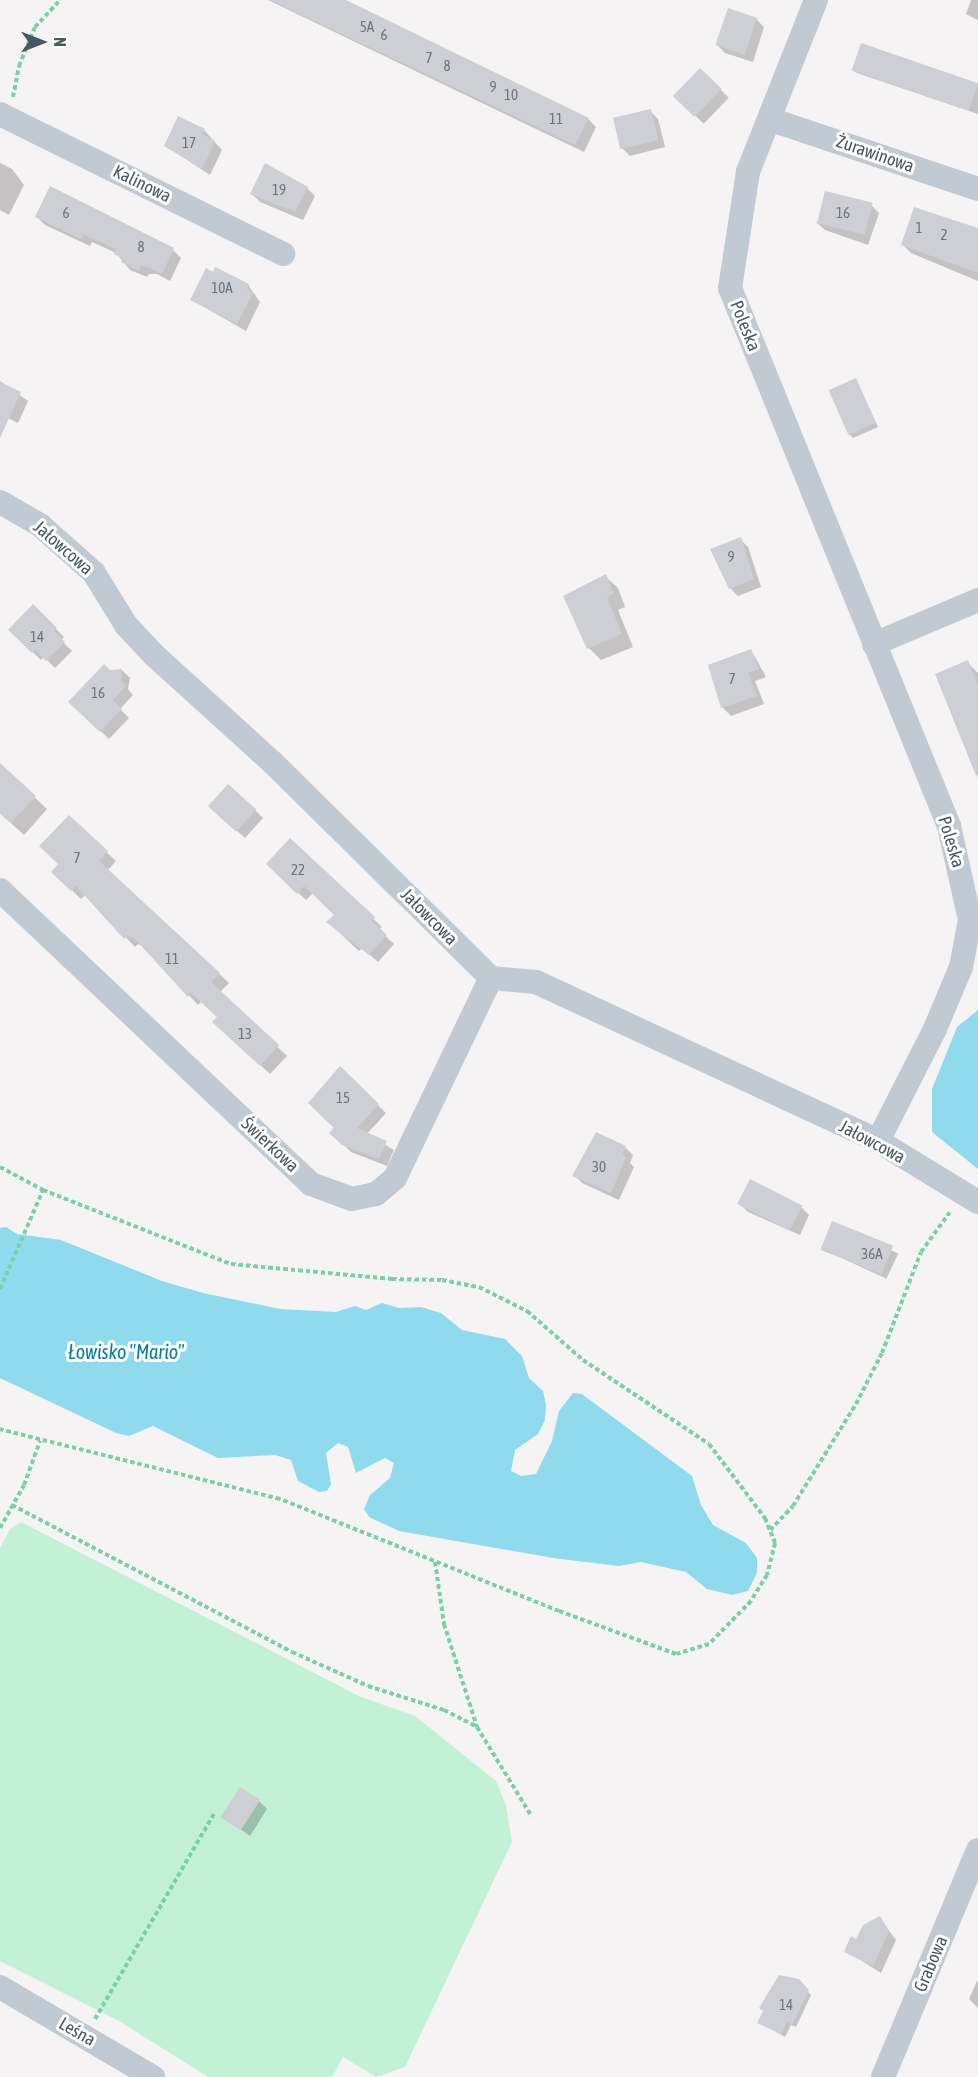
<!DOCTYPE html>
<html>
<head>
<meta charset="utf-8">
<style>
	body { margin:0 }
	#map { position:relative; width:978px; height:2077px; overflow:hidden; background:#f5f3f3; font-family:"Asap Condensed",sans-serif }
	div>[style] { position:absolute }
	.green>* { inset:0; background:#c3f1d5 }
	.water>* { inset:0; background:#90daee }
	.shadow>* { inset:0; background:#0003; transform-origin:0 0 }
	.building>* { inset:0; background:#cdcfd5; transform-origin:0 0 }
	.path>* { height:4px; margin-top:-2px; transform-origin:0; background:repeating-linear-gradient(90deg,#7ad0a6 0 4.5px,transparent 0 7.5px) }
	.street>* { height:24px; margin:-12px; padding:0 12px; transform-origin:12px; border-radius:12px; background:#c1cad2 }
	span { translate:-50% -50%; white-space:nowrap; text-align:center; line-height:1.15; -webkit-text-stroke:6px #fff; paint-order:stroke }
	.number-label { font-size:15px; color:#6b747e }
	.number-label span { -webkit-text-stroke-width:0 }
	.street-label { font-size:18px; color:#4a5661 }
	.water-label { font-size:20px; color:#0c7c9b; font-style:italic }
	.north { position:absolute; left:12px; top:12px; width:60px; height:60px; -webkit-text-stroke:4px #fff; paint-order:stroke; rotate:90deg; font-size:16px; font-weight:700; line-height:24px; text-align:center; color:#4a5661 }
	.north::after { content:''; display:block; margin:auto; width:21px; height:27px; background:#4a5661; clip-path:polygon(50% 0,100% 100%,50% 72%,0 100%) }
</style>
</head>
<body>
<div id="map">
	<div class="green">
		<i style="clip-path:polygon(21px 1522px,361px 1697px,415px 1716px,496px 1781px,506px 1805px,512px 1842px,405px 2067px,376px 2077px,343px 2057px,332px 2077px,208px 2077px,119px 2021px,0 1961px,0 1548px,10px 1529px)"></i>
	</div>
	<div class="water">
		<i style="clip-path:polygon(978px 1010px,978px 1169px,932px 1132px,932px 1089px,957px 1027px)"></i>
		<i style="clip-path:polygon(6px 1227px,17px 1234px,61px 1240px,162px 1281px,203px 1293px,280px 1309px,336px 1312px,355px 1306px,366px 1310px,382px 1303px,399px 1308px,421px 1307px,441px 1313px,462px 1330px,505px 1339px,522px 1356px,529px 1378px,543px 1391px,546px 1405px,545px 1420px,538px 1434px,515px 1450px,511px 1471px,521px 1476px,536px 1474px,552px 1441px,559px 1411px,573px 1393px,582px 1394px,692px 1476px,701px 1505px,713px 1525px,746px 1543px,757px 1558px,757px 1573px,748px 1591px,732px 1595px,707px 1589px,686px 1572px,641px 1562px,619px 1566px,553px 1558px,399px 1531px,369px 1517px,364px 1509px,370px 1495px,390px 1478px,394px 1463px,385px 1458px,356px 1473px,348px 1447px,338px 1443px,326px 1453px,331px 1484px,327px 1491px,319px 1492px,298px 1481px,291px 1460px,275px 1455px,218px 1458px,153px 1426px,129px 1436px,116px 1433px,0 1378px,0 1228px)"></i>
	</div>
	<div class="shadow">
		<i style="clip-path:polygon(268px 0,342px 0,588px 119px,596px 127px,584px 152px)"></i>
		<i style="clip-path:polygon(971px 0,978px 0,978px 20px,966px 14px)"></i>
		<i style="clip-path:polygon(756px 19px,764px 27px,753px 62px,725px 53px,717px 45px)"></i>
		<i style="left:700px;top:70px;width:40px;height:36px;rotate:44deg"></i>
		<i style="clip-path:polygon(853px 70px,978px 84px,978px 114px,857px 73px)"></i>
		<i style="clip-path:polygon(650px 111px,658px 119px,665px 147px,630px 156px,622px 148px)"></i>
		<i style="clip-path:polygon(204px 130px,222px 150px,210px 175px,166px 146px)"></i>
		<i style="clip-path:polygon(0 163px,12px 169px,24px 185px,9px 215px,0 210px)"></i>
		<i style="clip-path:polygon(307px 188px,315px 196px,303px 220px,260px 202px,252px 194px)"></i>
		<i style="clip-path:polygon(871px 205px,879px 213px,868px 245px,825px 230px,816px 222px)"></i>
		<i style="clip-path:polygon(37px 217px,173px 250px,181px 258px,170px 281px,157px 274px,149px 274px,147px 277px,130px 270px,116px 253px,92px 242px,90px 246px,45px 225px)"></i>
		<i style="clip-path:polygon(978px 229px,978px 281px,911px 253px,903px 245px)"></i>
		<i style="clip-path:polygon(248px 285px,260px 302px,246px 331px,192px 300px)"></i>
		<i style="clip-path:polygon(856px 380px,878px 427px,853px 438px,849px 434px)"></i>
		<i style="clip-path:polygon(0 381px,28px 401px,18px 423px,0 414px)"></i>
		<i style="clip-path:polygon(740px 539px,748px 547px,761px 587px,738px 596px,730px 588px)"></i>
		<i style="clip-path:polygon(605px 576px,618px 588px,625px 607px,618px 610px,633px 647px,601px 660px,589px 648px,587px 584px)"></i>
		<i style="clip-path:polygon(33px 606px,64px 637px,61px 640px,72px 651px,55px 668px,44px 657px,41px 660px,10px 630px)"></i>
		<i style="clip-path:polygon(751px 650px,766px 677px,755px 681px,764px 704px,731px 716px,723px 708px,710px 666px)"></i>
		<i style="clip-path:polygon(967px 662px,978px 673px,978px 776px,937px 675px)"></i>
		<i style="clip-path:polygon(122px 670px,130px 678px,128px 689px,133px 695px,120px 709px,129px 718px,109px 739px,70px 702px,109px 672px)"></i>
		<i style="clip-path:polygon(0 765px,47px 809px,24px 835px,0 813px)"></i>
		<i style="clip-path:polygon(255px 810px,263px 818px,245px 838px,218px 814px)"></i>
		<i style="clip-path:polygon(69px 817px,116px 861px,107px 871px,229px 983px,220px 992px,287px 1056px,270px 1074px,223px 1031px,218px 1017px,202px 1001px,198px 1005px,144px 947px,138px 944px,135px 947px,85px 895px,81px 899px,53px 872px,60px 864px)"></i>
		<i style="clip-path:polygon(290px 840px,382px 927px,379px 930px,394px 944px,378px 962px,362px 948px,359px 951px,328px 922px,335px 915px,313px 893px,306px 900px,276px 872px)"></i>
		<i style="clip-path:polygon(340px 1069px,386px 1113px,367px 1134px,394px 1150px,387px 1166px,351px 1152px,331px 1133px,336px 1129px)"></i>
		<i style="clip-path:polygon(625px 1147px,633px 1155px,630px 1163px,634px 1167px,619px 1200px,582px 1183px,574px 1175px)"></i>
		<i style="clip-path:polygon(740px 1204px,801px 1207px,809px 1215px,800px 1235px,748px 1212px)"></i>
		<i style="left:833px;top:1223px;width:72px;height:28px;rotate:25deg"></i>
		<i style="clip-path:polygon(259px 1801px,267px 1809px,250px 1836px,223px 1817px)"></i>
		<i style="clip-path:polygon(880px 1918px,896px 1940px,881px 1973px,846px 1951px)"></i>
		<i style="clip-path:polygon(798px 1981px,811px 1995px,796px 2027px,791px 2025px,785px 2037px,759px 2022px)"></i>
		<i style="clip-path:polygon(977px 1981px,978px 1982px,978px 2008px,969px 1999px)"></i>
	</div>
	<div class="building">
		<i style="clip-path:polygon(270px 0,346px 0,589px 118px,575px 145px)"></i>
		<i style="left:728px;top:8px;width:31px;height:39px;rotate:19deg"></i>
		<i style="left:861px;top:43px;width:124px;height:29px;rotate:19deg"></i>
		<i style="left:700px;top:68px;width:30px;height:39px;rotate:44deg"></i>
		<i style="left:651px;top:109px;width:32px;height:39px;rotate:77deg"></i>
		<i style="clip-path:polygon(178px 116px,205px 129px,202px 134px,215px 141px,202px 169px,164px 146px)"></i>
		<i style="clip-path:polygon(265px 163px,308px 187px,295px 212px,250px 194px)"></i>
		<i style="clip-path:polygon(50px 186px,174px 248px,162px 274px,148px 267px,141px 266px,139px 271px,121px 262px,123px 258px,114px 254px,116px 249px,84px 235px,81px 239px,35px 217px)"></i>
		<i style="left:825px;top:191px;width:49px;height:33px;rotate:14deg"></i>
		<i style="clip-path:polygon(914px 207px,978px 228px,978px 273px,901px 245px)"></i>
		<i style="clip-path:polygon(215px 267px,249px 284px,247px 289px,253px 293px,237px 324px,190px 300px,206px 268px,213px 272px)"></i>
		<i style="left:856px;top:378px;width:49px;height:30px;rotate:66deg"></i>
		<i style="clip-path:polygon(0 382px,21px 392px,0 438px)"></i>
		<i style="clip-path:polygon(741px 537px,754px 579px,729px 589px,710px 549px)"></i>
		<i style="clip-path:polygon(606px 574px,614px 594px,607px 597px,622px 634px,587px 649px,563px 596px)"></i>
		<i style="clip-path:polygon(33px 604px,57px 628px,54px 631px,65px 642px,46px 661px,35px 650px,32px 653px,8px 630px)"></i>
		<i style="clip-path:polygon(751px 649px,759px 669px,748px 673px,757px 696px,721px 708px,708px 665px)"></i>
		<i style="clip-path:polygon(968px 660px,978px 686px,977px 778px,935px 674px)"></i>
		<i style="clip-path:polygon(104px 664px,110px 670px,122px 669px,121px 680px,126px 686px,113px 700px,122px 709px,100px 732px,68px 702px)"></i>
		<i style="clip-path:polygon(0 763px,36px 796px,11px 823px,0 814px)"></i>
		<i style="left:228px;top:784px;width:38px;height:30px;rotate:42deg"></i>
		<i style="clip-path:polygon(69px 815px,108px 851px,99px 861px,220px 973px,211px 982px,279px 1045px,260px 1066px,212px 1022px,217px 1017px,191px 993px,188px 997px,135px 939px,128px 935px,124px 939px,76px 886px,71px 891px,51px 872px,58px 864px,39px 846px)"></i>
		<i style="clip-path:polygon(290px 838px,375px 917px,372px 921px,387px 935px,369px 955px,326px 922px,334px 915px,304px 886px,297px 894px,266px 864px)"></i>
		<i style="clip-path:polygon(340px 1066px,379px 1104px,357px 1128px,387px 1141px,379px 1159px,342px 1145px,329px 1133px,334px 1128px,308px 1103px)"></i>
		<i style="clip-path:polygon(596px 1132px,626px 1146px,622px 1155px,626px 1157px,611px 1193px,572px 1176px)"></i>
		<i style="left:750px;top:1179px;width:59px;height:28px;rotate:27deg"></i>
		<i style="left:832px;top:1221px;width:66px;height:31px;rotate:22deg"></i>
		<i style="left:240px;top:1787px;width:24px;height:36px;rotate:33deg"></i>
		<i style="clip-path:polygon(880px 1916px,889px 1931px,873px 1966px,844px 1952px,851px 1936px,856px 1939px,863px 1925px)"></i>
		<i style="clip-path:polygon(779px 1975px,799px 1979px,809px 1990px,792px 2025px,787px 2022px,781px 2034px,757px 2023px,763px 2011px,759px 2008px)"></i>
	</div>
	<div class="path">
		<i style="left:13px;top:97px;width:32px;rotate:-79deg"></i>
		<i style="left:19px;top:66px;width:42px;rotate:-67.7deg"></i>
		<i style="left:35px;top:27px;width:37px;rotate:-47deg"></i>
		<i style="left:0;top:1167px;width:49px;rotate:28.1deg"></i>
		<i style="left:43px;top:1190px;width:202px;rotate:21.5deg"></i>
		<i style="left:231px;top:1264px;width:162px;rotate:5.3deg"></i>
		<i style="left:392px;top:1279px;width:50px;rotate:1.1deg"></i>
		<i style="left:442px;top:1280px;width:38px;rotate:11deg"></i>
		<i style="left:479px;top:1287px;width:54px;rotate:26.6deg"></i>
		<i style="left:527px;top:1311px;width:74px;rotate:41.2deg"></i>
		<i style="left:583px;top:1360px;width:151px;rotate:33.7deg"></i>
		<i style="left:709px;top:1444px;width:93px;rotate:52.9deg"></i>
		<i style="left:765px;top:1518px;width:27px;rotate:68deg"></i>
		<i style="left:775px;top:1543px;width:33px;rotate:104deg"></i>
		<i style="left:767px;top:1575px;width:31px;rotate:122deg"></i>
		<i style="left:751px;top:1601px;width:60px;rotate:134.3deg"></i>
		<i style="left:709px;top:1644px;width:34px;rotate:163deg"></i>
		<i style="left:676px;top:1654px;width:125px;rotate:-159.8deg"></i>
		<i style="left:559px;top:1611px;width:301px;rotate:-158.1deg"></i>
		<i style="left:280px;top:1499px;width:289px;rotate:-166deg"></i>
		<i style="left:0;top:1289px;width:108px;rotate:-66.5deg"></i>
		<i style="left:12px;top:1505px;width:316px;rotate:27.7deg"></i>
		<i style="left:292px;top:1652px;width:83px;rotate:24.1deg"></i>
		<i style="left:368px;top:1686px;width:80px;rotate:17.5deg"></i>
		<i style="left:444px;top:1710px;width:37px;rotate:27deg"></i>
		<i style="left:0;top:1528px;width:49px;rotate:-60.8deg"></i>
		<i style="left:24px;top:1485px;width:47px;rotate:-70deg"></i>
		<i style="left:770px;top:1530px;width:33px;rotate:-46deg"></i>
		<i style="left:793px;top:1506px;width:120px;rotate:-58.3deg"></i>
		<i style="left:856px;top:1404px;width:57px;rotate:-63deg"></i>
		<i style="left:882px;top:1353px;width:108px;rotate:-68.9deg"></i>
		<i style="left:921px;top:1252px;width:49px;rotate:-54.1deg"></i>
		<i style="left:435px;top:1562px;width:63px;rotate:81.7deg"></i>
		<i style="left:444px;top:1624px;width:108px;rotate:72.2deg"></i>
		<i style="left:477px;top:1727px;width:105px;rotate:58.6deg"></i>
		<i style="left:95px;top:2019px;width:239px;rotate:-59.9deg"></i>
	</div>
	<div class="street">
		<i style="left:816px;top:0;width:185px;rotate:111.6deg"></i>
		<i style="left:748px;top:172px;width:117px;rotate:98.8deg"></i>
		<i style="left:730px;top:288px;width:581px;rotate:67.85deg"></i>
		<i style="left:949px;top:826px;width:96px;rotate:77.4deg"></i>
		<i style="left:970px;top:920px;width:48px;rotate:100.8deg"></i>
		<i style="left:961px;top:967px;width:67px;rotate:112.8deg"></i>
		<i style="left:935px;top:1029px;width:126px;rotate:117deg"></i>
		<i style="left:0;top:114px;width:316px;rotate:26.3deg"></i>
		<i style="left:772px;top:120px;width:217px;rotate:18.5deg"></i>
		<i style="left:0;top:502px;width:46px;rotate:29.9deg"></i>
		<i style="left:40px;top:525px;width:72px;rotate:41.6deg"></i>
		<i style="left:94px;top:573px;width:61px;rotate:58.4deg"></i>
		<i style="left:126px;top:625px;width:41px;rotate:47deg"></i>
		<i style="left:154px;top:655px;width:159px;rotate:42.2deg"></i>
		<i style="left:272px;top:762px;width:308px;rotate:44.6deg"></i>
		<i style="left:491px;top:978px;width:45px;rotate:5.1deg"></i>
		<i style="left:536px;top:982px;width:377px;rotate:24.9deg"></i>
		<i style="left:878px;top:1141px;width:117px;rotate:31.4deg"></i>
		<i style="left:874px;top:644px;width:113px;rotate:-22.9deg"></i>
		<i style="left:0;top:890px;width:428px;rotate:43.4deg"></i>
		<i style="left:311px;top:1184px;width:44px;rotate:20.1deg"></i>
		<i style="left:352px;top:1199px;width:25px;rotate:-12deg"></i>
		<i style="left:376px;top:1194px;width:25px;rotate:-40deg"></i>
		<i style="left:395px;top:1178px;width:222px;rotate:-64.4deg"></i>
		<i style="left:0;top:1987px;width:178px;rotate:30.5deg"></i>
		<i style="left:883px;top:2077px;width:246px;rotate:-67.3deg"></i>
	</div>
	<div class="number-label">
		<span style="left:367px;top:27px">5A</span>
		<span style="left:384px;top:35px">6</span>
		<span style="left:429px;top:58px">7</span>
		<span style="left:447px;top:66px">8</span>
		<span style="left:493px;top:87px">9</span>
		<span style="left:511px;top:95px">10</span>
		<span style="left:556px;top:119px">11</span>
		<span style="left:189px;top:143px">17</span>
		<span style="left:279px;top:190px">19</span>
		<span style="left:66px;top:213px">6</span>
		<span style="left:843px;top:213px">16</span>
		<span style="left:919px;top:228px">1</span>
		<span style="left:944px;top:235px">2</span>
		<span style="left:141px;top:247px">8</span>
		<span style="left:222px;top:288px">10A</span>
		<span style="left:731px;top:557px">9</span>
		<span style="left:37px;top:637px">14</span>
		<span style="left:732px;top:679px">7</span>
		<span style="left:98px;top:693px">16</span>
		<span style="left:77px;top:858px">7</span>
		<span style="left:298px;top:870px">22</span>
		<span style="left:172px;top:959px">11</span>
		<span style="left:245px;top:1034px">13</span>
		<span style="left:343px;top:1098px">15</span>
		<span style="left:599px;top:1167px">30</span>
		<span style="left:872px;top:1254px">36A</span>
		<span style="left:786px;top:2005px">14</span>
	</div>
	<div class="street-label">
		<span style="left:875px;top:154px;rotate:19deg">Żurawinowa</span>
		<span style="left:142px;top:184px;rotate:26deg">Kalinowa</span>
		<span style="left:745px;top:326px;rotate:68deg">Poleska</span>
		<span style="left:63px;top:548px;rotate:41deg">Jałowcowa</span>
		<span style="left:951px;top:842px;rotate:73deg">Poleska</span>
		<span style="left:429px;top:917px;rotate:45deg">Jałowcowa</span>
		<span style="left:872px;top:1142px;rotate:28deg">Jałowcowa</span>
		<span style="left:270px;top:1145px;rotate:43deg">Świerkowa</span>
		<span style="left:931px;top:1964px;rotate:-67deg">Grabowa</span>
		<span style="left:77px;top:2032px;rotate:30deg">Leśna</span>
	</div>
	<div class="water-label">
		<span style="left:126px;top:1351px">Łowisko "Mario"</span>
	</div>
	<div class="north">N</div>
</div>
</body>
</html>
